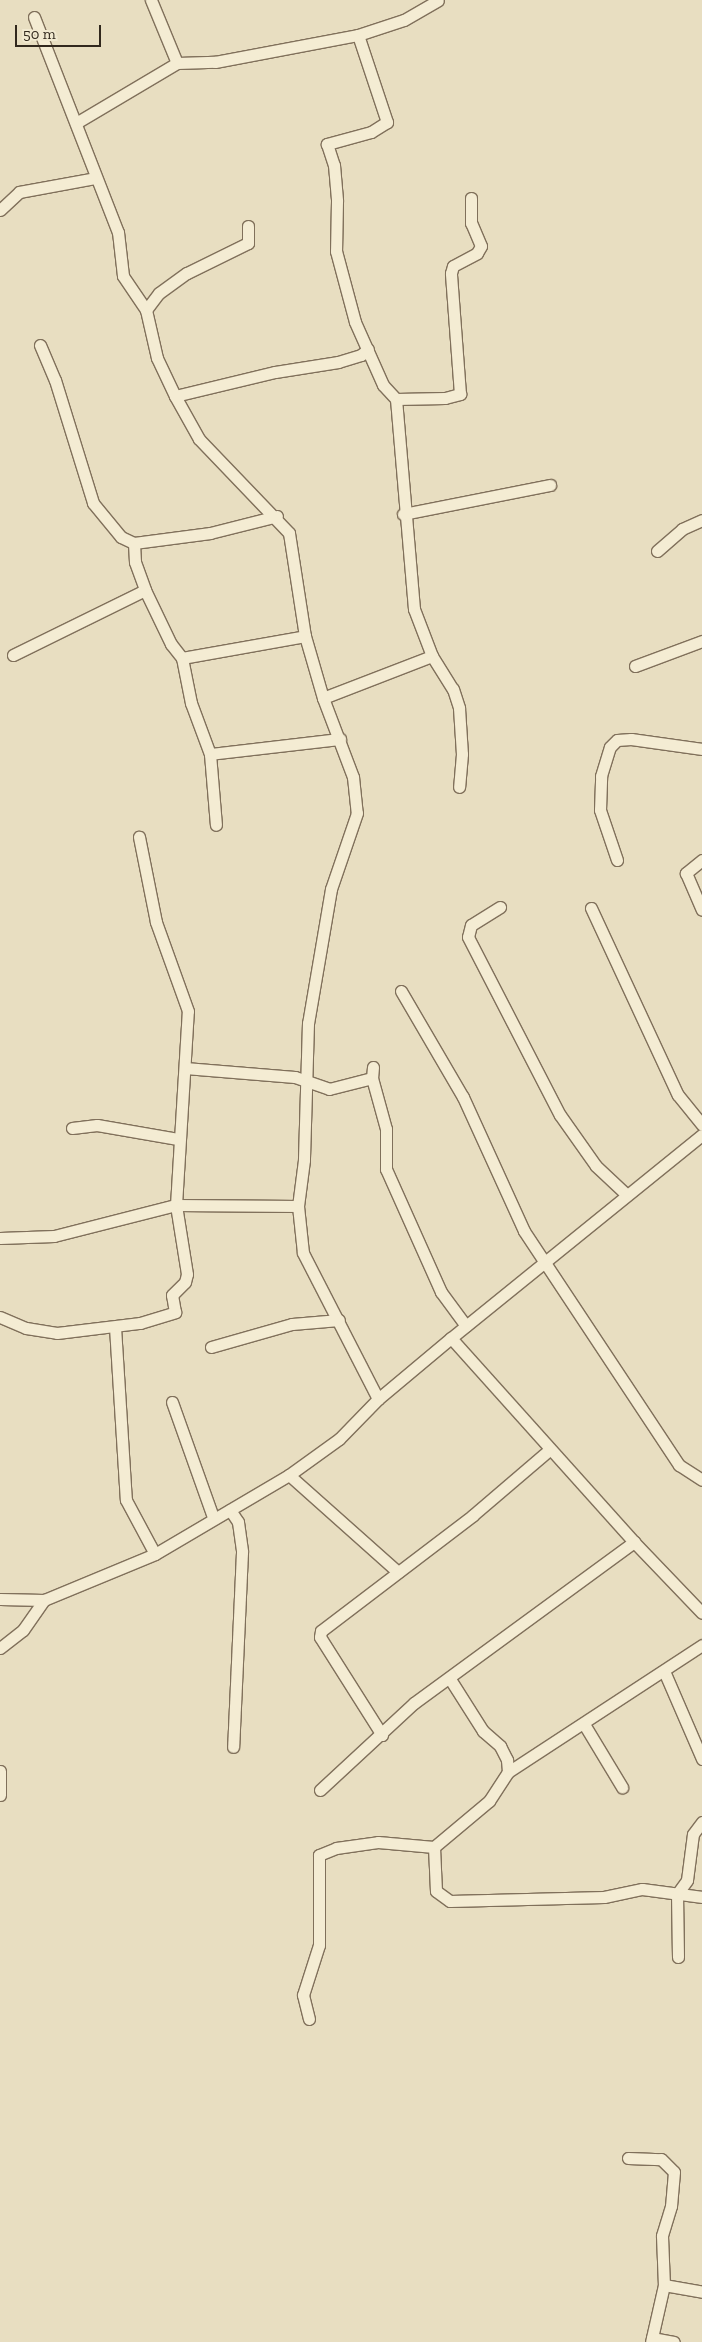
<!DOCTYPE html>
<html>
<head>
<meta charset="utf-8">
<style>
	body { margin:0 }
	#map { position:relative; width:702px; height:2342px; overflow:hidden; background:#e8dec1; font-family:"Zilla Slab",serif }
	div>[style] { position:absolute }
	.roads { filter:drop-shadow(1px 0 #80705b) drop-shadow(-1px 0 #80705b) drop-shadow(0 1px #80705b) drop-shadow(0 -1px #80705b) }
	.minor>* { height:11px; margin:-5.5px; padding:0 5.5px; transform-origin:5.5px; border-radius:5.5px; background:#f4ecd3 }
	span { translate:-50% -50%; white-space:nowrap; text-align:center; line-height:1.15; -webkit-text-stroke:5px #f1e9d0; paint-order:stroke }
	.scale { position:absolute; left:15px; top:25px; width:86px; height:22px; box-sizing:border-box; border:2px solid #31281d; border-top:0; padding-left:6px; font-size:15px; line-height:18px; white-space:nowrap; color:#31281d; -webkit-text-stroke:4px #f1e9d0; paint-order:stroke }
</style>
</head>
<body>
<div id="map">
	<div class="roads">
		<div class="minor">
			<i style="left:151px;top:0;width:68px;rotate:67.6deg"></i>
			<i style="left:34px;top:17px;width:231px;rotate:68.7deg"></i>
			<i style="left:118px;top:232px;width:44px;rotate:83.5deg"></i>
			<i style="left:123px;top:276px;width:41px;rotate:55.9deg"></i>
			<i style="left:146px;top:310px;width:49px;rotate:77.1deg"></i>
			<i style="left:157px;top:358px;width:42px;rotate:64.7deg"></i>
			<i style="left:175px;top:396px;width:49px;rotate:60.8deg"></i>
			<i style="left:199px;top:439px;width:130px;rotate:46.2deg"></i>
			<i style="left:289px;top:533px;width:104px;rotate:81.2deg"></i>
			<i style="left:305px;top:636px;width:65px;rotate:73.8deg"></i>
			<i style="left:323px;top:698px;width:85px;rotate:69.2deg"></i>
			<i style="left:353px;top:777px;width:36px;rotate:84deg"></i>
			<i style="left:357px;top:813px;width:80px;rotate:108.9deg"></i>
			<i style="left:331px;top:889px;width:136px;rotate:99.7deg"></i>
			<i style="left:308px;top:1023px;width:137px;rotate:91.7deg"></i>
			<i style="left:304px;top:1160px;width:46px;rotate:97.4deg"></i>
			<i style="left:298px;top:1206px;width:47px;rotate:83.9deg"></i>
			<i style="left:303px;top:1253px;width:164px;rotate:62.8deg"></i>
			<i style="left:358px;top:35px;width:92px;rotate:71.6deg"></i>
			<i style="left:387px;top:122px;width:19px;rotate:148deg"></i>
			<i style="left:371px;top:132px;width:46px;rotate:164.7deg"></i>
			<i style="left:327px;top:144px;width:22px;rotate:72deg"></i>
			<i style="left:334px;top:165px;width:36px;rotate:85deg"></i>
			<i style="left:337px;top:201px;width:50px;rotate:91.1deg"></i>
			<i style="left:336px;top:251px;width:73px;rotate:75deg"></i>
			<i style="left:355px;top:322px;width:69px;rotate:66deg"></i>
			<i style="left:383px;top:385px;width:19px;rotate:47deg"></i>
			<i style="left:396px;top:399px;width:211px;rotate:85.1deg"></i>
			<i style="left:414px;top:609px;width:50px;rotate:69deg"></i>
			<i style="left:76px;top:123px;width:117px;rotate:-30.7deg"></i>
			<i style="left:177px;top:63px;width:38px;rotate:-2deg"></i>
			<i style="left:215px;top:62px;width:146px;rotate:-10.7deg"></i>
			<i style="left:358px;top:35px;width:48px;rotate:-18.1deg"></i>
			<i style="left:404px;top:20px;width:39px;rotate:-30deg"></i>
			<i style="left:0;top:210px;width:26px;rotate:-43deg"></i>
			<i style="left:19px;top:192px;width:77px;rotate:-10.4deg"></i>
			<i style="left:146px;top:310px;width:21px;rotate:-53deg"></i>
			<i style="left:159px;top:293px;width:34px;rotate:-36deg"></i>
			<i style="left:187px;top:273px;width:68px;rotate:-26.2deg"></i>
			<i style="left:248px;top:243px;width:17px;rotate:-90deg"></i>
			<i style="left:40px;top:345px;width:38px;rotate:67deg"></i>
			<i style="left:55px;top:380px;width:129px;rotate:72.8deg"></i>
			<i style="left:93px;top:503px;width:44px;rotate:50.5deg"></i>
			<i style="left:121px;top:537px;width:14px;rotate:25deg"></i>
			<i style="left:134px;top:543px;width:77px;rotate:-7.5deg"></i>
			<i style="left:210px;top:533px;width:69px;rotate:-14.2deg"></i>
			<i style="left:175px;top:396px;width:103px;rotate:-13.5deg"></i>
			<i style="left:275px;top:372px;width:64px;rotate:-9deg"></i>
			<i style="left:338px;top:362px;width:24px;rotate:-17deg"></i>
			<i style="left:361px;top:355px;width:9px;rotate:-41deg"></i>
			<i style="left:396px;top:399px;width:49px;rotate:-1.2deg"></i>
			<i style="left:445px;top:398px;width:16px;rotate:-15deg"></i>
			<i style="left:460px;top:394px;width:121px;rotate:-94.3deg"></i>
			<i style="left:451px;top:273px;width:7px;rotate:-74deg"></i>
			<i style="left:453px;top:266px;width:27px;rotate:-28deg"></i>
			<i style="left:477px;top:253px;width:8px;rotate:-60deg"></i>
			<i style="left:481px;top:246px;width:25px;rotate:-113deg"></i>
			<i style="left:471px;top:223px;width:25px;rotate:-90deg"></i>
			<i style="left:403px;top:514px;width:150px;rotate:-11.2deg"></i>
			<i style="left:134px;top:543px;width:19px;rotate:87deg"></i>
			<i style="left:135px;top:562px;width:30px;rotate:70deg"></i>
			<i style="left:145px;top:590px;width:60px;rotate:64.3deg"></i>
			<i style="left:171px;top:644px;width:18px;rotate:52deg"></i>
			<i style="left:182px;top:658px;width:46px;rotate:78.7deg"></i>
			<i style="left:191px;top:703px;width:54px;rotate:69.6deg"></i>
			<i style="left:210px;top:754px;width:71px;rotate:85.2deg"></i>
			<i style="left:657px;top:551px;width:33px;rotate:-41deg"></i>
			<i style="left:682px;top:529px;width:22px;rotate:-24deg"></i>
			<i style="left:13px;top:655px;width:147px;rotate:-26.2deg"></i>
			<i style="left:182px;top:658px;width:125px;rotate:-10.1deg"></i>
			<i style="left:635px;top:666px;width:72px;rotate:-20.5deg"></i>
			<i style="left:323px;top:698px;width:117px;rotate:-21.1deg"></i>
			<i style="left:432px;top:656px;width:39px;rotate:58deg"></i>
			<i style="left:453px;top:689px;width:20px;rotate:72deg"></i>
			<i style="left:459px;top:708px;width:46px;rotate:86.3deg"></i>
			<i style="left:462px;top:754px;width:33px;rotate:95deg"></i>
			<i style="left:210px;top:754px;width:131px;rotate:-6.6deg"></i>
			<i style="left:617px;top:860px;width:53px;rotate:-108.8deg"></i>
			<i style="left:600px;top:810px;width:34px;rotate:-88deg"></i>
			<i style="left:601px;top:776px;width:30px;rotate:-73deg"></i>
			<i style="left:610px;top:747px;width:10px;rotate:-45deg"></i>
			<i style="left:617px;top:740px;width:14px;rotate:-4deg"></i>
			<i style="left:631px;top:739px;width:72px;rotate:8deg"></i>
			<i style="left:702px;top:860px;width:21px;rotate:141deg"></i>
			<i style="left:686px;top:873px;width:40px;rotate:66.6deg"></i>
			<i style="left:500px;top:907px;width:34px;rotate:148deg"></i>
			<i style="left:471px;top:925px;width:12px;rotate:104deg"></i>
			<i style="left:468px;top:937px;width:200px;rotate:62.7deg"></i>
			<i style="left:560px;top:1115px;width:62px;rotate:54.8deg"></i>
			<i style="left:596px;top:1166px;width:42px;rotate:43.1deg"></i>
			<i style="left:591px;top:908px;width:206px;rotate:65.1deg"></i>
			<i style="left:678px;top:1095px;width:38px;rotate:51deg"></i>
			<i style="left:401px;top:991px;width:123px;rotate:59.7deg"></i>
			<i style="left:463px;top:1097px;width:147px;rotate:65.5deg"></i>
			<i style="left:524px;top:1231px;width:281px;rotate:56.5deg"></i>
			<i style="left:679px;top:1465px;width:27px;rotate:33deg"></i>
			<i style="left:373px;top:1067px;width:11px;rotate:95deg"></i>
			<i style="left:372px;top:1078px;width:53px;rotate:74.6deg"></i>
			<i style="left:386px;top:1129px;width:40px;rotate:90deg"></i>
			<i style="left:386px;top:1169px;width:135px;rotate:65.9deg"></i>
			<i style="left:441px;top:1292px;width:42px;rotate:53.7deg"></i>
			<i style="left:185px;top:1068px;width:110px;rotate:4.7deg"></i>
			<i style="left:295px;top:1077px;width:36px;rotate:19deg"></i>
			<i style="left:329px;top:1089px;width:44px;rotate:-14.3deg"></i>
			<i style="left:72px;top:1128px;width:25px;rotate:-7deg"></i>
			<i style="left:97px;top:1125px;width:82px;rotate:9.8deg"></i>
			<i style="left:0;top:1238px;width:54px;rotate:-2.1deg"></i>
			<i style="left:54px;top:1236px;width:126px;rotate:-14.3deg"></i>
			<i style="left:176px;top:1205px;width:122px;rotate:0.5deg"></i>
			<i style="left:0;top:1317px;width:28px;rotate:23deg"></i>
			<i style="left:26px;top:1328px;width:31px;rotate:9deg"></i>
			<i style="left:57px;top:1333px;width:84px;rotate:-6.9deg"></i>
			<i style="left:140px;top:1323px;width:37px;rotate:-17deg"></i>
			<i style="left:175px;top:1312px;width:17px;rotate:-100deg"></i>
			<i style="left:172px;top:1295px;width:18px;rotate:-45deg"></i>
			<i style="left:185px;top:1282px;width:8px;rotate:-76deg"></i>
			<i style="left:187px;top:1274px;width:70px;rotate:-99.1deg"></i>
			<i style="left:176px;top:1205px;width:194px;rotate:-86.5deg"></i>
			<i style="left:188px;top:1011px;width:95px;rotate:-109.8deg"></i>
			<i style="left:156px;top:922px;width:87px;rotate:-101.3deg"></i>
			<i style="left:115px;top:1327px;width:173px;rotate:86.4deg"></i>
			<i style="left:126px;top:1500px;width:61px;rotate:61.8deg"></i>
			<i style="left:451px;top:1338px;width:274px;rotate:48.1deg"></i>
			<i style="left:634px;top:1542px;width:98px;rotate:46.2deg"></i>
			<i style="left:211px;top:1347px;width:84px;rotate:-15.9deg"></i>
			<i style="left:292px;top:1324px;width:47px;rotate:-4.9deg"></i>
			<i style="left:172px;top:1402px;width:122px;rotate:70.4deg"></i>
			<i style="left:289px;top:1475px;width:146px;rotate:41.7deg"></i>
			<i style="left:230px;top:1510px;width:14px;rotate:56deg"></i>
			<i style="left:238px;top:1522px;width:30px;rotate:82deg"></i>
			<i style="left:242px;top:1552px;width:195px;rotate:92.6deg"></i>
			<i style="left:0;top:1599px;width:44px;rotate:1.3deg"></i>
			<i style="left:44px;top:1600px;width:120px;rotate:-22.5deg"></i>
			<i style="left:155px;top:1554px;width:156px;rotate:-30.5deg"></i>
			<i style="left:289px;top:1475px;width:62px;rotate:-35.8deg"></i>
			<i style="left:339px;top:1439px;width:56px;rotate:-45.7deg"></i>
			<i style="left:378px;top:1399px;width:95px;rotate:-39.9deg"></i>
			<i style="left:451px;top:1338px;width:323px;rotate:-39deg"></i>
			<i style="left:0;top:1648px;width:29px;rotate:-38deg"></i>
			<i style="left:23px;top:1630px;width:37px;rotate:-55deg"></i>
			<i style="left:664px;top:1671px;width:96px;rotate:66.6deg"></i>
			<i style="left:450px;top:1679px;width:62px;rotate:57.6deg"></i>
			<i style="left:483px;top:1731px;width:23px;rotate:41deg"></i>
			<i style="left:500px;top:1746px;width:16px;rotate:63deg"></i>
			<i style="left:507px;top:1760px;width:12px;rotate:85deg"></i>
			<i style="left:584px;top:1724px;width:74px;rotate:58.9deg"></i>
			<i style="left:382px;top:1735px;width:116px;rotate:-122.3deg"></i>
			<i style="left:320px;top:1637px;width:6px;rotate:-81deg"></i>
			<i style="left:321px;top:1631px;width:191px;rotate:-37.3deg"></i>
			<i style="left:473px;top:1515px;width:100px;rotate:-40.5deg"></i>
			<i style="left:0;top:1771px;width:24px;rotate:90deg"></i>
			<i style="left:320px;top:1790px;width:128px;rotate:-42.8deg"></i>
			<i style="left:414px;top:1703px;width:273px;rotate:-36.2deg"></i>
			<i style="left:434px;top:1847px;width:44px;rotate:87.4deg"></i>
			<i style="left:436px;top:1891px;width:17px;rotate:36deg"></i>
			<i style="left:450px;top:1901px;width:154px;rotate:-1.5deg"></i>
			<i style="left:604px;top:1897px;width:39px;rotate:-12deg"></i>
			<i style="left:642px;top:1889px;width:61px;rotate:7.6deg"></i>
			<i style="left:678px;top:1957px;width:63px;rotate:-90.9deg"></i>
			<i style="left:677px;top:1894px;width:17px;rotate:-54deg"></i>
			<i style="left:687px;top:1880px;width:46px;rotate:-82.6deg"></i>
			<i style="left:693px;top:1834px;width:15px;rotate:-53deg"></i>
			<i style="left:309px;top:2019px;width:25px;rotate:-104deg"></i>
			<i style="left:303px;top:1995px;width:52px;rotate:-72.3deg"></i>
			<i style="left:319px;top:1945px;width:90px;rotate:-90deg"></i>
			<i style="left:319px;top:1855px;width:18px;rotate:-22deg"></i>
			<i style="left:336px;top:1848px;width:42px;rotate:-8.1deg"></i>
			<i style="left:378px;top:1842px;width:56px;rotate:5.1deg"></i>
			<i style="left:434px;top:1847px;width:72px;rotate:-39.9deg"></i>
			<i style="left:489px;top:1801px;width:35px;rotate:-57deg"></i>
			<i style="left:508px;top:1772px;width:232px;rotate:-33.2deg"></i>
			<i style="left:628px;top:2158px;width:33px;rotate:2deg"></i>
			<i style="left:661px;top:2159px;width:18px;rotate:45deg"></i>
			<i style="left:674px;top:2172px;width:34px;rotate:95deg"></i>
			<i style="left:671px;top:2206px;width:31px;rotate:107deg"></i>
			<i style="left:662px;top:2236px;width:49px;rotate:87.7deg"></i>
			<i style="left:664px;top:2285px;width:58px;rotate:102.8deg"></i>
			<i style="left:664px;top:2285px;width:39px;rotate:10deg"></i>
			<i style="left:652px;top:2338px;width:22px;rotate:10deg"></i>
		</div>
	</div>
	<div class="scale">50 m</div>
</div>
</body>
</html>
